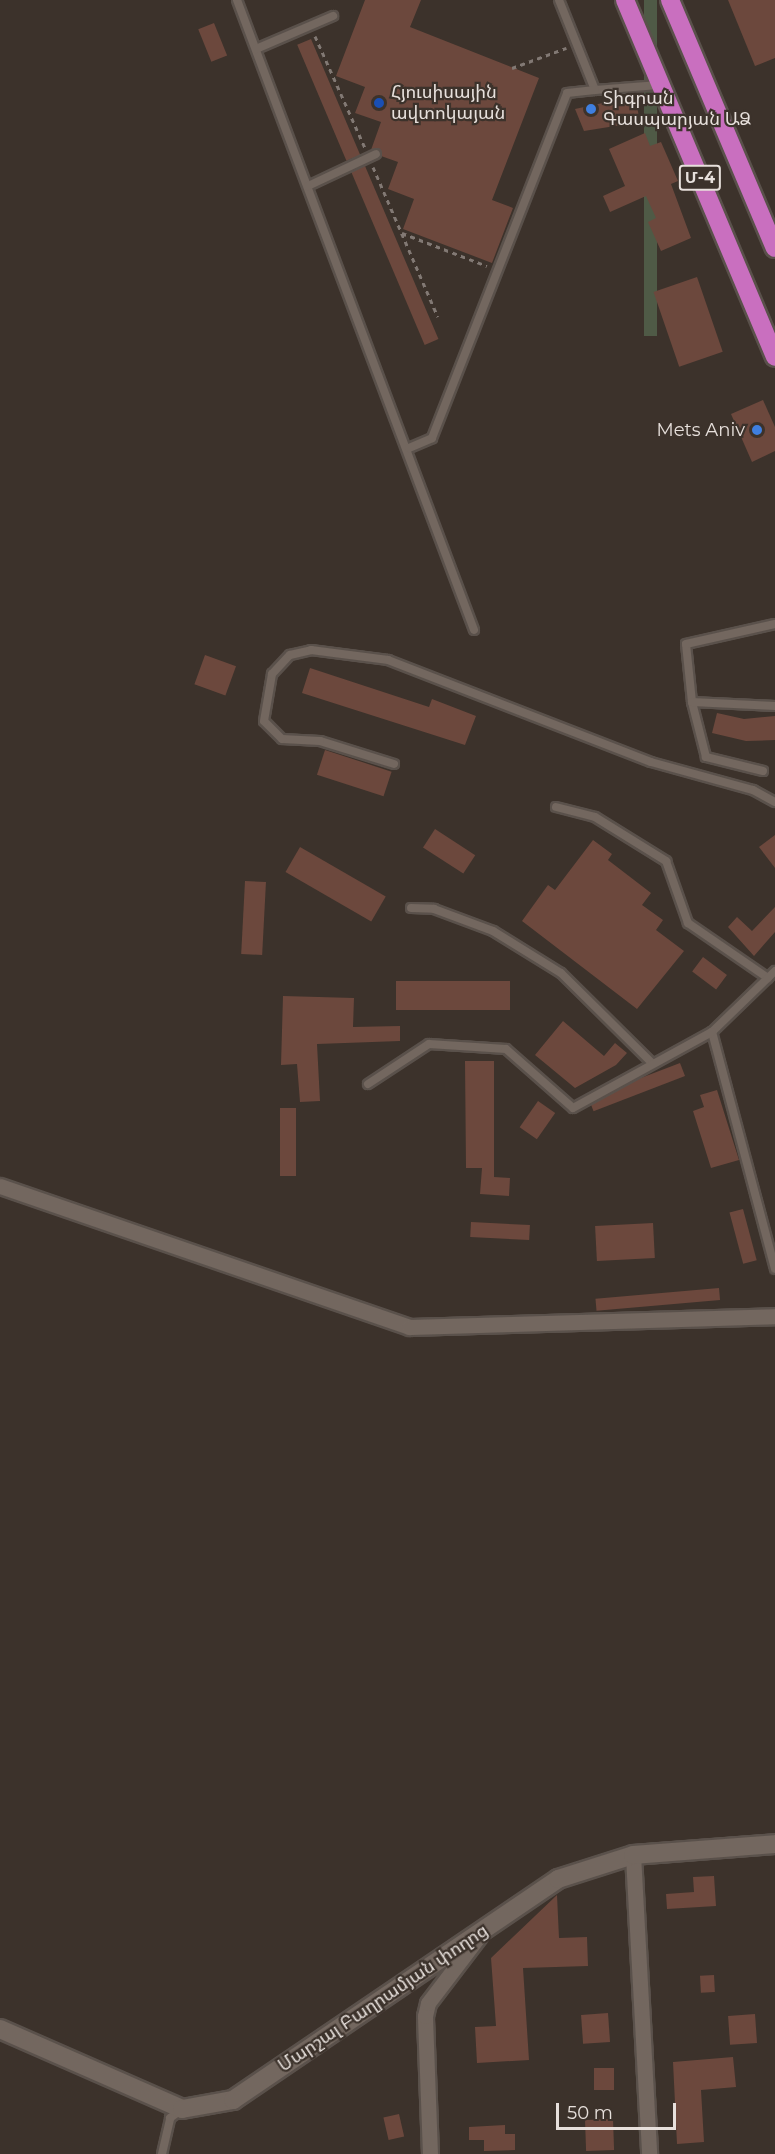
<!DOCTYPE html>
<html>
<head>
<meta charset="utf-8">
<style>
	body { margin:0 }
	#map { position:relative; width:775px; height:2154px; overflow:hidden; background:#3c322b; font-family:Montserrat,"Noto Sans Armenian",sans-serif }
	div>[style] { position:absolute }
	.green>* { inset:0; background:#4f5a46; transform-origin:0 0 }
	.building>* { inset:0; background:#6c483d; transform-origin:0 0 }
	.path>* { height:3px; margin-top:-1.5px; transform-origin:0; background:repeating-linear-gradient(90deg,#827974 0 4.5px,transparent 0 9px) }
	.roads { filter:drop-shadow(2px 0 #5a514b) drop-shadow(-2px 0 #5a514b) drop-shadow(0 2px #5a514b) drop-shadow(0 -2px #5a514b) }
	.lane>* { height:8px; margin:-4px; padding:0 4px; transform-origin:4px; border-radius:4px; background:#73675f }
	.street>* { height:15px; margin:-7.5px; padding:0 7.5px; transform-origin:7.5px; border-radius:7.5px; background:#73675f }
	.secondary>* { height:18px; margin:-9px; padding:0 9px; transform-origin:9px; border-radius:9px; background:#73675f }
	.highway>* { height:18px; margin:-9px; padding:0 9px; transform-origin:9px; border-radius:9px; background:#c96fbf }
	.dots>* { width:16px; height:16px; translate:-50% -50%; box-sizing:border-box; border:3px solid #3c322b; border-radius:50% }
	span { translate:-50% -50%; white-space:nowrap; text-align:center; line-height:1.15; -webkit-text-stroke:4.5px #3c322b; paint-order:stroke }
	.shield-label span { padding:2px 4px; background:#3c322b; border:2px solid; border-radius:4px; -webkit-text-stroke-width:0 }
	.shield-label { font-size:16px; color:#e7e0dc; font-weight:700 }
	.poi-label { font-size:18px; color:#e7e0dc }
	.left { translate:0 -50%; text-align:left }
	.right { translate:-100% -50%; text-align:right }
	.street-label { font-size:18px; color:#e7e0dc }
	.scale { position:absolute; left:556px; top:2103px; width:120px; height:27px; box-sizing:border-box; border:3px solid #e7e0dc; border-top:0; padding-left:8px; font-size:18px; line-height:21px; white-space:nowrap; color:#e7e0dc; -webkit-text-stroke:4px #3c322b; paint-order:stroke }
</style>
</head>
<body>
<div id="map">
	<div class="green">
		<i style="left:644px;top:0;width:13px;height:336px"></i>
	</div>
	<div class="building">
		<i style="clip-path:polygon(365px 0,421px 0,410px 27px,539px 78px,492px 200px,513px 208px,492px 263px,403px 229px,414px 199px,388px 189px,398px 162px,381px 156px,379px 149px,371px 150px,381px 122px,355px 113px,365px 87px,336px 76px)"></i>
		<i style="clip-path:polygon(728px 0,775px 0,775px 58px,755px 66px)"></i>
		<i style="left:214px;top:23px;width:35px;height:17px;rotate:68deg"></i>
		<i style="left:311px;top:39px;width:126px;height:15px;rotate:67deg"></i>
		<i style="clip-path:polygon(635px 96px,640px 122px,584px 131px,575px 109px)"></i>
		<i style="clip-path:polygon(645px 133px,650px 146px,661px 142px,668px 158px,678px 181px,671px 184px,691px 238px,661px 251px,648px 222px,656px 218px,646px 196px,610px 212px,603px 196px,625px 186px,609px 149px)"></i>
		<i style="left:365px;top:166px;width:188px;height:15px;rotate:67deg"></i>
		<i style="left:697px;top:277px;width:79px;height:46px;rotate:71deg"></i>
		<i style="clip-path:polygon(763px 400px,775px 427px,775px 451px,752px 462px,731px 414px)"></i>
		<i style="left:205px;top:655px;width:33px;height:31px;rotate:20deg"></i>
		<i style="clip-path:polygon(310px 668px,429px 707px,432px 699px,476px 716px,465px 745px,302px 693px)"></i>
		<i style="clip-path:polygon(717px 713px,744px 719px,775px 716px,775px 740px,746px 741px,712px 733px)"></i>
		<i style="left:325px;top:750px;width:70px;height:26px;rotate:18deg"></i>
		<i style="left:435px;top:829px;width:48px;height:22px;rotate:33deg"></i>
		<i style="clip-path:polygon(775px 835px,775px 868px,759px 847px)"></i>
		<i style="clip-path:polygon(593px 840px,612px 854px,608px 860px,651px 893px,642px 905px,663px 920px,656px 930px,684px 951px,637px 1009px,522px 921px,548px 885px,555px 890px)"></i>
		<i style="left:300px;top:847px;width:99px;height:29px;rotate:30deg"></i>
		<i style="left:245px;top:881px;width:21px;height:73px;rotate:3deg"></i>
		<i style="clip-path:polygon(775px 907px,775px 932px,754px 956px,728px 927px,737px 917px,752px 931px)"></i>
		<i style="left:703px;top:957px;width:30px;height:18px;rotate:37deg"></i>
		<i style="left:396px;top:981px;width:114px;height:29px"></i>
		<i style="clip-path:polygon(283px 996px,354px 998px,353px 1027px,400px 1026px,400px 1041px,317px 1044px,320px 1101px,300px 1102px,297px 1064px,281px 1065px)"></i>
		<i style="clip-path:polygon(563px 1021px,604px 1056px,615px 1043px,627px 1053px,616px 1065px,575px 1088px,535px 1055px)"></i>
		<i style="clip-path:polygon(465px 1061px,494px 1061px,494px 1177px,510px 1178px,509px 1196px,480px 1194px,482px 1168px,466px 1168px)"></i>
		<i style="left:680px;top:1063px;width:14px;height:98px;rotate:69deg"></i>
		<i style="clip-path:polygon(717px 1090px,739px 1160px,711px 1168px,693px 1111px,704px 1107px,700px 1095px)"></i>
		<i style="left:538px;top:1101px;width:21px;height:32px;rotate:35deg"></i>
		<i style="left:280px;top:1108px;width:16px;height:68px"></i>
		<i style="left:743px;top:1209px;width:53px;height:14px;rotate:75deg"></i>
		<i style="left:471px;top:1222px;width:59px;height:15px;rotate:3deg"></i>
		<i style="left:653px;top:1223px;width:35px;height:58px;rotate:87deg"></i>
		<i style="left:719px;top:1288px;width:12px;height:124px;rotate:85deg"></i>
		<i style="clip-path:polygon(714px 1876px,716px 1906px,667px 1909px,666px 1894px,694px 1892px,693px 1877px)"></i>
		<i style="clip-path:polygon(557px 1895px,559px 1938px,587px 1937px,588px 1966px,523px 1968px,529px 2060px,477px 2063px,475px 2027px,496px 2026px,491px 1958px)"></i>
		<i style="left:714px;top:1975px;width:17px;height:14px;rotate:87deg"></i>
		<i style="left:608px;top:2013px;width:29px;height:27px;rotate:86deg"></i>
		<i style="left:755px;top:2014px;width:29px;height:27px;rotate:86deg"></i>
		<i style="clip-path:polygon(733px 2057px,736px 2087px,701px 2090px,704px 2142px,677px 2144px,673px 2062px)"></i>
		<i style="left:594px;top:2068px;width:20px;height:22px"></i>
		<i style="left:399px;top:2114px;width:23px;height:16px;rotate:77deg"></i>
		<i style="left:613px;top:2119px;width:31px;height:28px;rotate:88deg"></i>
		<i style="clip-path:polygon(505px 2125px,505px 2134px,515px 2134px,515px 2150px,484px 2151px,484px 2140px,469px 2140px,469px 2127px)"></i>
	</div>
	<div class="path">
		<i style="left:315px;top:36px;width:123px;rotate:65.9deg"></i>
		<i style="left:512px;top:68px;width:58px;rotate:-20.3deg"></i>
		<i style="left:373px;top:167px;width:163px;rotate:66.6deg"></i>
		<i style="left:402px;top:233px;width:91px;rotate:21.2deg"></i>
	</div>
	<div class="roads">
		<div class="lane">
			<i style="left:237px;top:0;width:673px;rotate:69.38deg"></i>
			<i style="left:559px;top:0;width:97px;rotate:68.2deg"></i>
			<i style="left:595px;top:90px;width:64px;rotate:-4.5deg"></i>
			<i style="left:256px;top:49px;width:84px;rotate:-23.2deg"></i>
			<i style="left:308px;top:186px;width:75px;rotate:-25.2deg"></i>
			<i style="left:409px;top:448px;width:25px;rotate:-23deg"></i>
			<i style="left:432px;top:438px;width:370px;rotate:-68.6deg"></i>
			<i style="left:567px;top:93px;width:28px;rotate:-6deg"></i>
			<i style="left:692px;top:702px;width:58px;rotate:-95.9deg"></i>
			<i style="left:686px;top:644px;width:91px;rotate:-12.7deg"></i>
			<i style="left:394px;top:764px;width:77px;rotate:-162.7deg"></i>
			<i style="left:320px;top:741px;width:38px;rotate:-177deg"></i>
			<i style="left:282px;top:739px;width:25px;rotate:-135deg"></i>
			<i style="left:264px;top:721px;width:48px;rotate:-80.3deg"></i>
			<i style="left:272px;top:674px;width:26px;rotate:-47deg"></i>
			<i style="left:290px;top:655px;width:22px;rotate:-13deg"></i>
			<i style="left:311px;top:650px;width:78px;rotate:7.4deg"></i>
			<i style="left:388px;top:660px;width:282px;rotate:21.2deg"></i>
			<i style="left:651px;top:762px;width:106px;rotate:15.4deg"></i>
			<i style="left:753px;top:790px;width:25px;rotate:29deg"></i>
			<i style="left:763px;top:771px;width:59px;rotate:-166.2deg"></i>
			<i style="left:706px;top:757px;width:57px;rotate:-104.3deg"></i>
			<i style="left:692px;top:702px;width:83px;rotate:2.8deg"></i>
			<i style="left:556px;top:807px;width:40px;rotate:14.4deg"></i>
			<i style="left:595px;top:817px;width:84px;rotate:31.8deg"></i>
			<i style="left:666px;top:861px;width:66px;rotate:70.5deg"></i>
			<i style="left:688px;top:923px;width:97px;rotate:34.5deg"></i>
			<i style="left:411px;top:908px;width:23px;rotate:2deg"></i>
			<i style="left:434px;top:909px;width:63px;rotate:20.4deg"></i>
			<i style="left:493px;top:931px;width:80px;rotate:31.7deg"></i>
			<i style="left:561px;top:973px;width:129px;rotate:44.7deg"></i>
			<i style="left:775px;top:971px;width:88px;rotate:135.9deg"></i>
			<i style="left:712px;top:1032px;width:245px;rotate:75.1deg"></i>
			<i style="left:368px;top:1084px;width:73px;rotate:-33.3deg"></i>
			<i style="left:429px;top:1044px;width:77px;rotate:3.7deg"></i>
			<i style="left:506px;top:1049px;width:89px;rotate:41.4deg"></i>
			<i style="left:573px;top:1108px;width:158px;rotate:-28.7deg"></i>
			<i style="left:162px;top:2154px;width:37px;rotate:-77deg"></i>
			<i style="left:170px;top:2118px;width:14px;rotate:-36deg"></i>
		</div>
		<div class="street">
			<i style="left:0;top:1186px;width:433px;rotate:19deg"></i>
			<i style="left:409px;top:1327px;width:366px;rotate:-1.7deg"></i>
			<i style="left:633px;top:1855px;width:299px;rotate:86.9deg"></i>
			<i style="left:430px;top:2154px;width:138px;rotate:-92.1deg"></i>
			<i style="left:425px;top:2016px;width:13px;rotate:-77deg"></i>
			<i style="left:428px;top:2003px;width:84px;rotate:-52.7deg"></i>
		</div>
		<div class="secondary">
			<i style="left:0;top:2029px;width:199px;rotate:23.7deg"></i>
			<i style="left:182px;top:2109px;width:52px;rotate:-10deg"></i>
			<i style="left:233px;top:2100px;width:393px;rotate:-34.2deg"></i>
			<i style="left:558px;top:1879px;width:79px;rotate:-17.7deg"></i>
			<i style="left:633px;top:1855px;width:142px;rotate:-4.4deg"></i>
		</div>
		<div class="highway">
			<i style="left:625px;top:0;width:387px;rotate:67.2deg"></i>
			<i style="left:670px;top:0;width:269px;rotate:67.1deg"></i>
		</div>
	</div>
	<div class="dots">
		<i style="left:379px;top:103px;background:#1a4fb4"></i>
		<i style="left:591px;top:109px;background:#3f7fe0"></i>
		<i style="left:757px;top:430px;background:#3f7fe0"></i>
	</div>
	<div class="shield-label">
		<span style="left:700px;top:178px">Մ-4</span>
	</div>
	<div class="poi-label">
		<span class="left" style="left:391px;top:103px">Հյուսիսային<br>ավտոկայան</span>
		<span class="left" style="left:603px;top:109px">Տիգրան<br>Գասպարյան ԱՁ</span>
		<span class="right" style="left:745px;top:430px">Mets Aniv</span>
	</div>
	<div class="street-label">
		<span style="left:383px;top:1998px;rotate:-34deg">Մարշալ Բաղրամյան փողոց</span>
	</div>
	<div class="scale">50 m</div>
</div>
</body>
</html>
